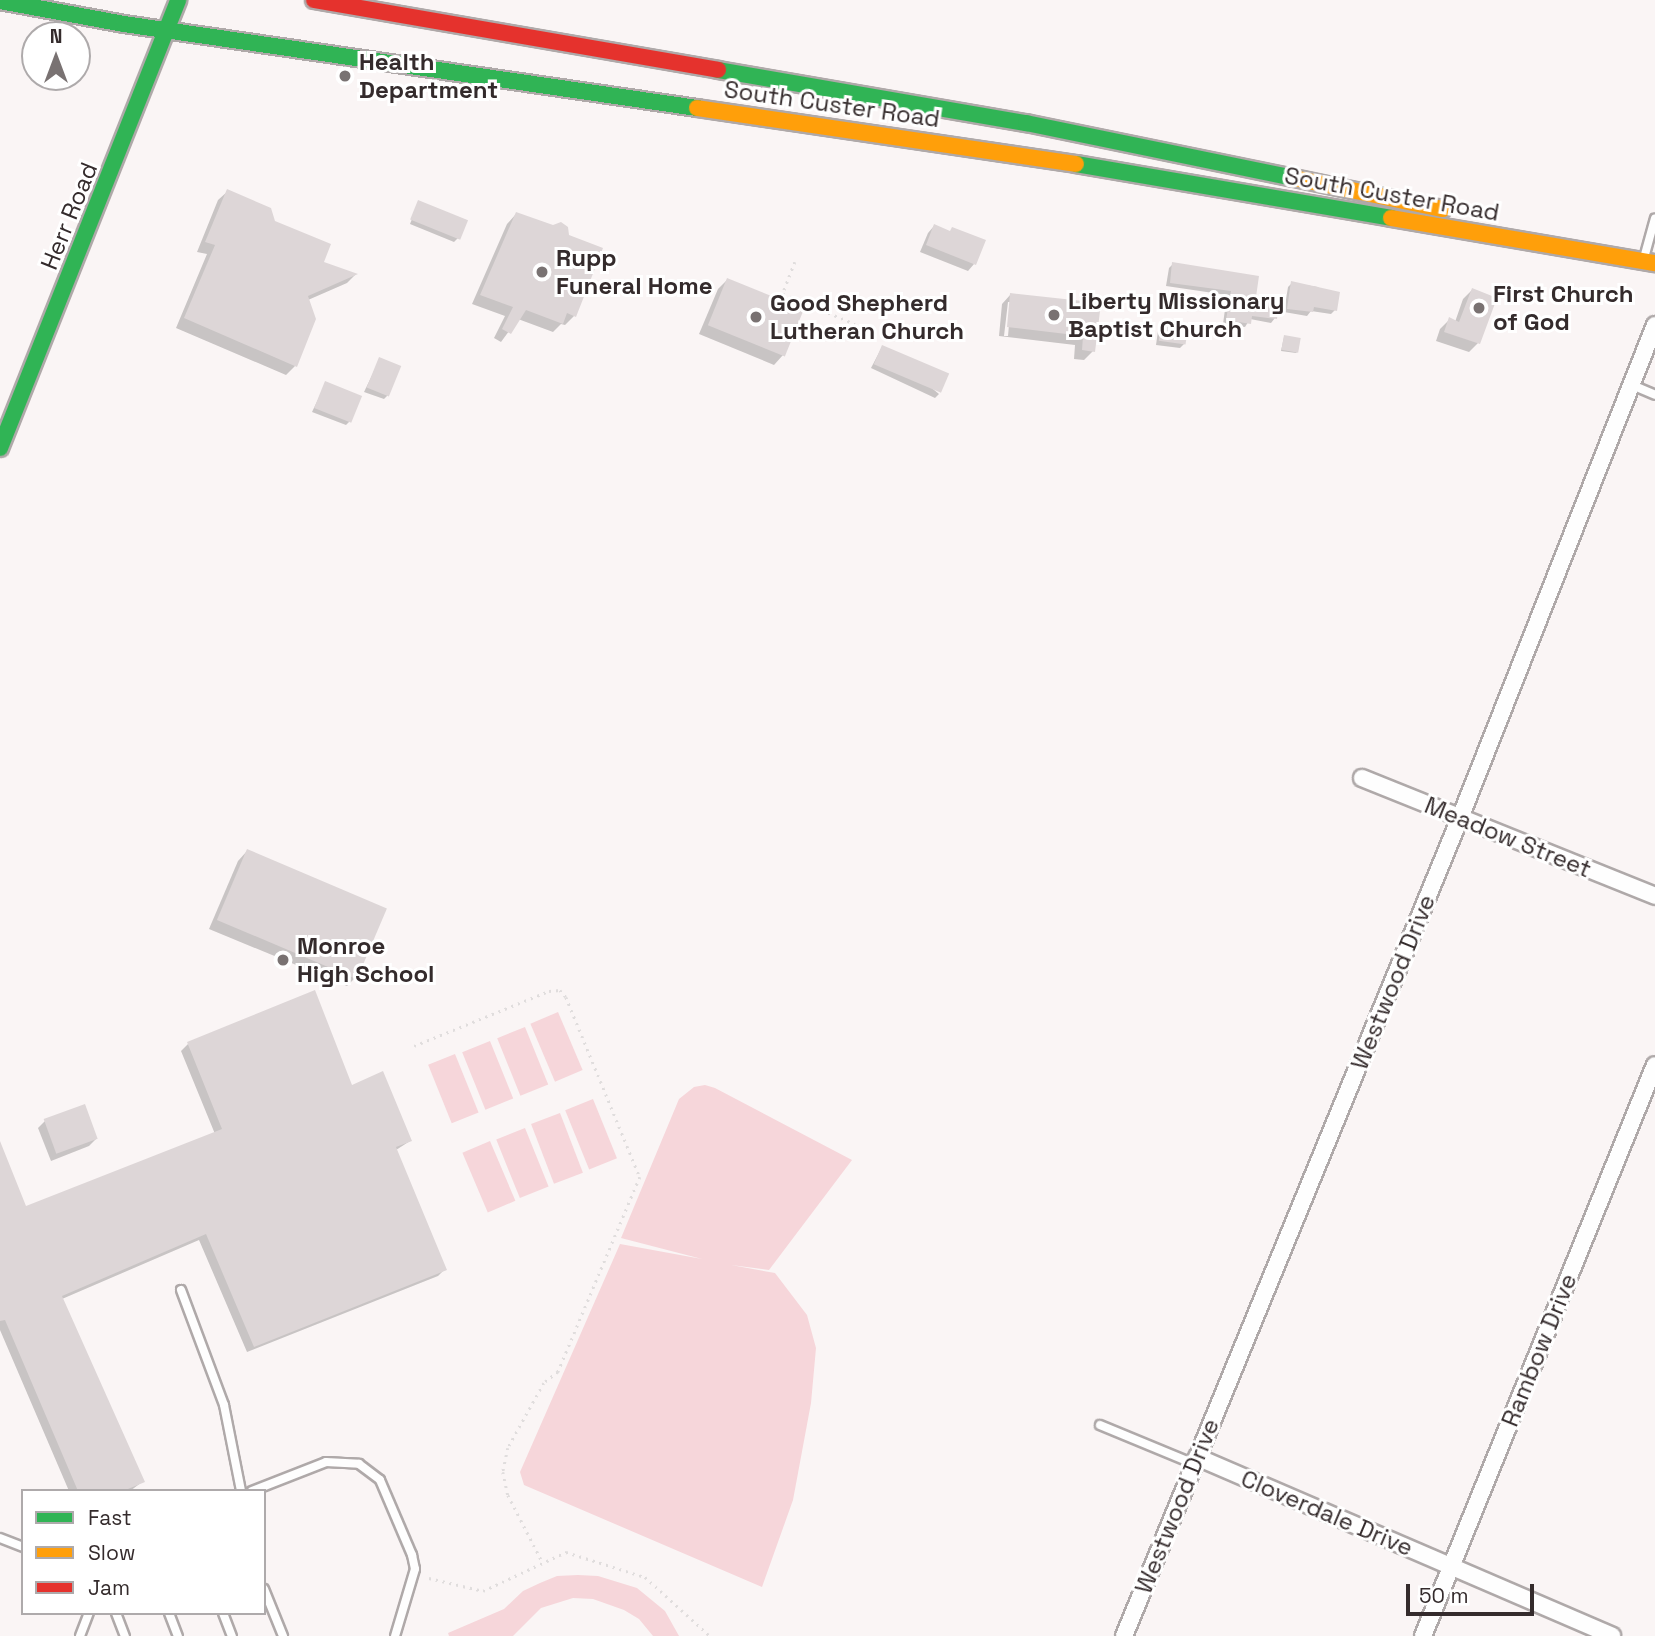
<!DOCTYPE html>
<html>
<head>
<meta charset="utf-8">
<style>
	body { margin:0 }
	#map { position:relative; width:1655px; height:1636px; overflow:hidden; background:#faf5f5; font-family:"Space Grotesk",sans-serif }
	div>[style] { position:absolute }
	.green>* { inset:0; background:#f6d6da; transform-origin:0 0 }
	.shadow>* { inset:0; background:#0003 }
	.building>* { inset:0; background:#ddd6d7; transform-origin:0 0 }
	.path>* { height:2.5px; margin-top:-1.25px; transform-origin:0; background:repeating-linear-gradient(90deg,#e0dddd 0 2px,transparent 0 7px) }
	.roads { filter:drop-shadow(2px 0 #afa9a9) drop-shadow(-2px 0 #afa9a9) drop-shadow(0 2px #afa9a9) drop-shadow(0 -2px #afa9a9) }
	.lane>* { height:8px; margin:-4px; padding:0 4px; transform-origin:4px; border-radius:4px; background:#fefefe }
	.street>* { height:16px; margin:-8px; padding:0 8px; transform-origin:8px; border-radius:8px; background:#fefefe }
	.fast>* { height:16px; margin:-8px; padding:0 8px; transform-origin:8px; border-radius:8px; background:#30b455 }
	.slow>* { height:16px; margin:-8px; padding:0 8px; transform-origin:8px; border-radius:8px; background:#ff9f0a }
	.jam>* { height:16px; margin:-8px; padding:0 8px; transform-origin:8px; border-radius:8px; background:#e5322d }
	.dots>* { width:19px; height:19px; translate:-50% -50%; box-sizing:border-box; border:4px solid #fff; border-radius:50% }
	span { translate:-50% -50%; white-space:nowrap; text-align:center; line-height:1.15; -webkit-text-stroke:6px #fff; paint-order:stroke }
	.poi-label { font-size:24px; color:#342b2c; font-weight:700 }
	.left { translate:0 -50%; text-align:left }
	.street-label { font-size:24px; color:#342b2c }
	.legend { position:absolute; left:21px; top:1489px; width:245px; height:126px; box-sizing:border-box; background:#fff; border:2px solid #aeaaab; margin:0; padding:9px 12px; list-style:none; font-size:21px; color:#342b2c }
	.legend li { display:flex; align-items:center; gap:14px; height:35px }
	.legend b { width:35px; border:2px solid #aeaaab }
	.north { position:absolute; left:21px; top:21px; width:70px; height:70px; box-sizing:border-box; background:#fff; border:2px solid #aeaaab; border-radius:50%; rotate:0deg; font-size:19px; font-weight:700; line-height:28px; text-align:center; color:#342b2c }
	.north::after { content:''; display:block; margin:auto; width:24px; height:32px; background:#797272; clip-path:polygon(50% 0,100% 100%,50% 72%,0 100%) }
	.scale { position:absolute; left:1406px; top:1584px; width:128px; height:32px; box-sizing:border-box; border:4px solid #342b2c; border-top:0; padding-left:9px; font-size:21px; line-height:24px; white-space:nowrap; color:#342b2c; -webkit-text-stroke:5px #fff; paint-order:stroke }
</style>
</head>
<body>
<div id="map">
	<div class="green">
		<i style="left:558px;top:1012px;width:63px;height:30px;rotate:67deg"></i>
		<i style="left:525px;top:1027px;width:62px;height:30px;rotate:68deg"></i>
		<i style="left:490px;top:1041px;width:62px;height:30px;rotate:68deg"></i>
		<i style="left:455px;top:1054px;width:63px;height:29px;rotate:68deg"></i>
		<i style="clip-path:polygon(705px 1085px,715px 1088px,852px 1160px,769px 1270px,731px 1265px,775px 1273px,807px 1315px,816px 1348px,811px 1403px,793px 1500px,762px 1587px,524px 1485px,520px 1472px,620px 1244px,702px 1259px,621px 1238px,679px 1099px,694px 1087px)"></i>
		<i style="left:593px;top:1099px;width:64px;height:30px;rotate:68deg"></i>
		<i style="left:560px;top:1113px;width:64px;height:31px;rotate:69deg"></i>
		<i style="left:525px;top:1128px;width:63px;height:31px;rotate:68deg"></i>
		<i style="left:490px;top:1141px;width:65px;height:30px;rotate:67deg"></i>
		<i style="clip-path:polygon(578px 1575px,598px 1576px,637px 1588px,665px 1611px,679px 1636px,653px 1636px,639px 1619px,624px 1610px,593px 1599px,573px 1598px,541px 1608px,513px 1636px,449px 1636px,448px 1633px,504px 1609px,523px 1591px,540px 1583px,557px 1576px)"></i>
	</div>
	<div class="shadow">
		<i style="clip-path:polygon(228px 191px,274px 222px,322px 263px,355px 275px,347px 283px,308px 300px,295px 366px,286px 375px,176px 328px,207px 254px,197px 252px,218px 200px)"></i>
		<i style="clip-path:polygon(418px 204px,465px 221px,458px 238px,454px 242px,410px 224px)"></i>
		<i style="clip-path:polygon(516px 214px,601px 249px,574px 316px,565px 325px,561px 324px,553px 332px,518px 319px,501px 342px,494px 338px,505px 316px,472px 304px,507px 224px)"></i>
		<i style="clip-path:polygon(934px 226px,974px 264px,968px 271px,920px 252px,928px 233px)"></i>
		<i style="clip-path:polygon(1173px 264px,1254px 299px,1275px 318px,1271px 323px,1250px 319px,1245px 327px,1223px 324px,1227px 295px,1166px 286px,1169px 268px)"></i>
		<i style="clip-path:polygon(727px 280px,802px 310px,783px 355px,774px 365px,699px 334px,718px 289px)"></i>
		<i style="clip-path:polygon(1292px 283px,1318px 287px,1335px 310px,1331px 314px,1311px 311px,1307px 316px,1284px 312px,1288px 287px)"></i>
		<i style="clip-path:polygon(1472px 290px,1478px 343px,1469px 352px,1436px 341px,1440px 329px,1450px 319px,1455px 322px,1463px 299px)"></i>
		<i style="clip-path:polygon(evenodd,1011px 294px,1099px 304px,1093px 351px,1084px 360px,1074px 359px,1075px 345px,999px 336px,1002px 304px,1011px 294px,1008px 302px,1011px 302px,1008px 336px,1004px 336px,1008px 302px)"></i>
		<i style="clip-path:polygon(1162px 327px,1184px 344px,1180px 348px,1156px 345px,1158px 331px)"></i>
		<i style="clip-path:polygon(1284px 337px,1298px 351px,1296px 353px,1281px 351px)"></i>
		<i style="clip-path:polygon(882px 347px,939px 394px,935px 398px,871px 368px)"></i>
		<i style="clip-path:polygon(380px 359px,388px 395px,384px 399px,364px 392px)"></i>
		<i style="clip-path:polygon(326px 383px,350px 421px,346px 425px,312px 412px)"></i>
		<i style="clip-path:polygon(247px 851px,356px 977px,347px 986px,209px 929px,238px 861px)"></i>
		<i style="clip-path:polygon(188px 1044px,351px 1087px,410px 1141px,396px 1150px,445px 1269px,438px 1276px,247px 1352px,199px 1240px,62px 1299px,142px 1482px,130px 1491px,69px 1491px,0 1330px,0 1144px,25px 1208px,215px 1134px,181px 1051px)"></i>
		<i style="clip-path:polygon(45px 1121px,96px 1139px,89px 1146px,51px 1161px,38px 1128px)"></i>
	</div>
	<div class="building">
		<i style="clip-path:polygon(227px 189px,271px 208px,275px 221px,331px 244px,324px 262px,358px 274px,308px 296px,316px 319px,297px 367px,184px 318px,215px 245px,205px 242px)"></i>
		<i style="left:418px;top:200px;width:54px;height:21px;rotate:22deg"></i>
		<i style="clip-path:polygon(516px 212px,553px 225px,561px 222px,568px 227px,569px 235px,603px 248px,576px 317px,567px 313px,563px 324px,526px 310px,511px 334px,502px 329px,513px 307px,480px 295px)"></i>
		<i style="clip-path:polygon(934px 224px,950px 231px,952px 227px,986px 240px,976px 265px,926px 245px)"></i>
		<i style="clip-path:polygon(1172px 262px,1259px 276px,1256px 297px,1279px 301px,1277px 319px,1252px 316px,1251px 324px,1226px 320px,1231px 291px,1170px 283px)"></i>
		<i style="left:727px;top:278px;width:83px;height:51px;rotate:22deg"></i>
		<i style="clip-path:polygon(1291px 281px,1340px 292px,1337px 311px,1314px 307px,1313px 312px,1287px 309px)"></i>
		<i style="clip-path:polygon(1472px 288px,1497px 298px,1480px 344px,1444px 332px,1449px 317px,1459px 322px)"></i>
		<i style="clip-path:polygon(1010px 293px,1101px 303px,1095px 352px,1082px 350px,1083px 336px,1007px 327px)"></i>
		<i style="left:1161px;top:325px;width:27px;height:16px;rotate:8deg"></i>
		<i style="left:1284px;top:335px;width:17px;height:15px;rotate:10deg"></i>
		<i style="left:882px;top:345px;width:73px;height:21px;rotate:23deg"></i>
		<i style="left:379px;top:357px;width:24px;height:33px;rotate:22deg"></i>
		<i style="left:325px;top:381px;width:40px;height:29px;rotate:22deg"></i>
		<i style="left:247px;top:849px;width:152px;height:77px;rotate:23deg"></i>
		<i style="clip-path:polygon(315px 990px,352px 1085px,383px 1071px,412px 1141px,396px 1147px,447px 1270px,254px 1347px,206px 1234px,62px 1296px,145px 1482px,123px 1491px,78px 1491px,5px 1320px,0 1321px,0 1141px,26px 1206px,222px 1129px,187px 1042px)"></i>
		<i style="left:85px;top:1104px;width:37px;height:44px;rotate:70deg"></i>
	</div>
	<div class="path">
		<i style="left:795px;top:262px;width:34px;rotate:111deg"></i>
		<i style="left:783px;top:294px;width:78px;rotate:22.6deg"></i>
		<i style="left:414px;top:1046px;width:146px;rotate:-22.2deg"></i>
		<i style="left:549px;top:991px;width:11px;rotate:-5deg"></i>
		<i style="left:560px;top:990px;width:9px;rotate:49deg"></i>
		<i style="left:566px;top:997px;width:195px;rotate:67.7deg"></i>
		<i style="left:640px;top:1177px;width:212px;rotate:112.8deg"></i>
		<i style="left:558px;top:1372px;width:18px;rotate:142deg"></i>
		<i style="left:544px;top:1383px;width:74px;rotate:119deg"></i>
		<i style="left:508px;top:1448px;width:25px;rotate:102deg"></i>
		<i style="left:503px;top:1472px;width:24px;rotate:78deg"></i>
		<i style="left:508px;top:1495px;width:76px;rotate:62.8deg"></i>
		<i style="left:429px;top:1578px;width:56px;rotate:13.5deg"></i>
		<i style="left:483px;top:1591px;width:92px;rotate:-25.2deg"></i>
		<i style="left:566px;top:1552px;width:83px;rotate:17.6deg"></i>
		<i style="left:645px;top:1577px;width:88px;rotate:42.2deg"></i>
	</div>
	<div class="roads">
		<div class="lane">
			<i style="left:1644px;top:258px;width:41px;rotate:-74.6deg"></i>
			<i style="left:1632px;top:385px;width:25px;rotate:23deg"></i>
			<i style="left:181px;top:1290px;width:123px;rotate:69.5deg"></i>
			<i style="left:224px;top:1405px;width:88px;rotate:78.8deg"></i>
			<i style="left:1100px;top:1425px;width:102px;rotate:22.5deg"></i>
			<i style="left:252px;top:1491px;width:79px;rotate:-21.4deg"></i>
			<i style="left:326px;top:1462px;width:33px;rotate:3deg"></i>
			<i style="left:359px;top:1464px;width:26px;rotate:37deg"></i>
			<i style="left:380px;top:1480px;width:82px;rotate:66.9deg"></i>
			<i style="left:412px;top:1555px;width:14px;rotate:78deg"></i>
			<i style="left:415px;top:1569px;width:70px;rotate:106.6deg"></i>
			<i style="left:0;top:1538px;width:25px;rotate:21deg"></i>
			<i style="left:264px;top:1589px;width:51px;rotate:68deg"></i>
			<i style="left:116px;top:1613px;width:25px;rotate:69deg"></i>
			<i style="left:169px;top:1613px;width:25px;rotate:69deg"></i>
			<i style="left:223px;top:1613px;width:25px;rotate:69deg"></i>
			<i style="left:80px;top:1636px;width:25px;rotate:-69deg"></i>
		</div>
		<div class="street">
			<i style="left:1362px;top:778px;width:316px;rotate:21.9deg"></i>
			<i style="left:1197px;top:1457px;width:452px;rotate:23.3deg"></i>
			<i style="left:1124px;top:1636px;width:884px;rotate:-67.67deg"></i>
			<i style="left:1460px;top:818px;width:530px;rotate:-68.42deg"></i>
			<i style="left:1423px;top:1636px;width:616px;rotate:-67.89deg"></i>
		</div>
		<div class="fast">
			<i style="left:0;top:1px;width:126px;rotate:10.5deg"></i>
			<i style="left:124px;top:24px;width:579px;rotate:8.34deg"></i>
			<i style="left:718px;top:70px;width:313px;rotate:9.8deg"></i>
			<i style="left:1026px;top:123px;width:274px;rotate:11.6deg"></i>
			<i style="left:1076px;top:164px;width:320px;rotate:9.7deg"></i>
			<i style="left:0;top:448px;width:482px;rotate:-68.3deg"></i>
		</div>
		<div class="slow">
			<i style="left:697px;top:108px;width:383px;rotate:8.4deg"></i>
			<i style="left:1294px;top:178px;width:152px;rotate:11.8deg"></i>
			<i style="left:1391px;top:218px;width:268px;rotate:9.7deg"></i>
		</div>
		<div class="jam">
			<i style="left:314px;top:0;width:410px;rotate:9.8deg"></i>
		</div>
	</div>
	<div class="dots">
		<i style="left:345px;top:76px;background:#797272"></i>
		<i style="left:542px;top:272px;background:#797272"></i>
		<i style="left:1479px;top:308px;background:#797272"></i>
		<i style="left:1054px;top:315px;background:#797272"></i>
		<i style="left:756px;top:317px;background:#797272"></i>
		<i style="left:283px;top:960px;background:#797272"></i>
	</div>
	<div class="poi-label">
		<span class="left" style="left:359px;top:76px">Health<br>Department</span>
		<span class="left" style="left:556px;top:272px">Rupp<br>Funeral Home</span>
		<span class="left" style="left:1493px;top:308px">First Church<br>of God</span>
		<span class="left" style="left:1068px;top:315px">Liberty Missionary<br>Baptist Church</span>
		<span class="left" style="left:770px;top:317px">Good Shepherd<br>Lutheran Church</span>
		<span class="left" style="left:297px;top:960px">Monroe<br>High School</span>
	</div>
	<div class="street-label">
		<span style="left:832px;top:104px;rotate:8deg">South Custer Road</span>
		<span style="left:1392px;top:194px;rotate:10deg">South Custer Road</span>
		<span style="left:69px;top:216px;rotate:-68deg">Herr Road</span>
		<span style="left:1508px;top:837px;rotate:22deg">Meadow Street</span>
		<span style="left:1393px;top:982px;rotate:-68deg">Westwood Drive</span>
		<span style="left:1539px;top:1350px;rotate:-68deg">Rambow Drive</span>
		<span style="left:1177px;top:1506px;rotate:-68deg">Westwood Drive</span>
		<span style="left:1327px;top:1513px;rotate:23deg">Cloverdale Drive</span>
	</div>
	<ul class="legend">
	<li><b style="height:9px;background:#30b455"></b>Fast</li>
	<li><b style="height:9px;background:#ff9f0a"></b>Slow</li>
	<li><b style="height:9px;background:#e5322d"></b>Jam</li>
	</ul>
	<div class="north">N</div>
	<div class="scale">50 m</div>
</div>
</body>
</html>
